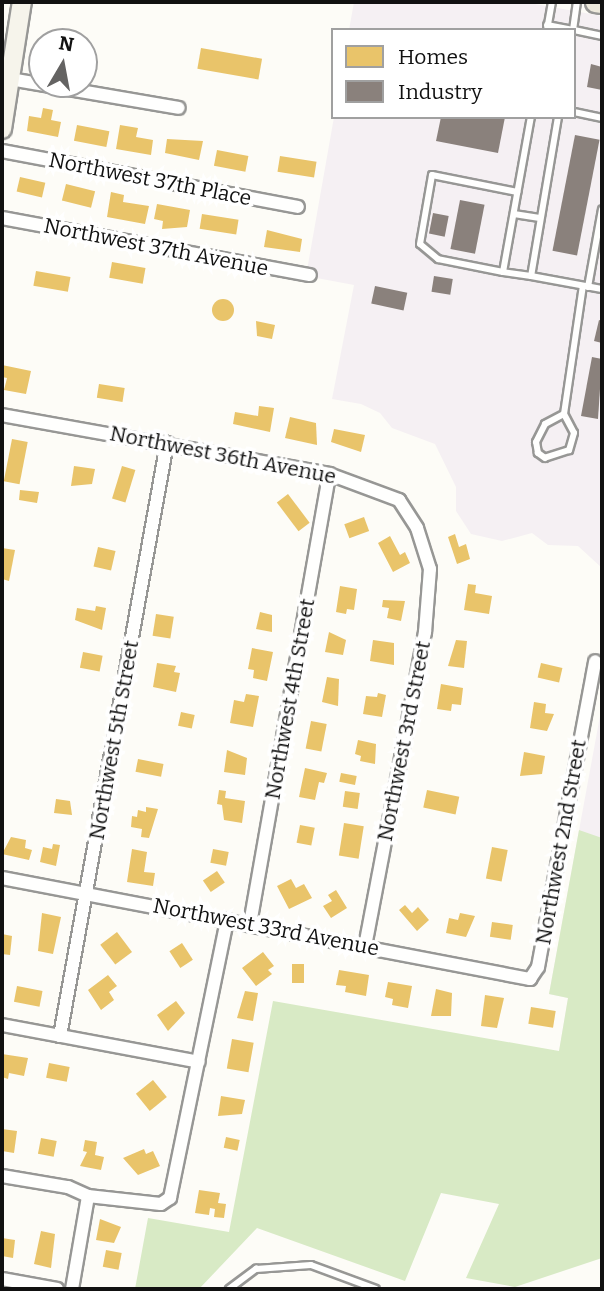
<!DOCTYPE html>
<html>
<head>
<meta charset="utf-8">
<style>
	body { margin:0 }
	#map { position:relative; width:604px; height:1291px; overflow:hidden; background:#fdfcf7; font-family:Bitter,serif }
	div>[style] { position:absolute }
	.industrial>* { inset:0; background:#f5f0f3 }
	.forest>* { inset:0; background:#d8eac5 }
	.homes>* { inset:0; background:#e9c46a; transform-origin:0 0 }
	.round { border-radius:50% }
	.industry>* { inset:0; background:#8a817c; transform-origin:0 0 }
	.roads { filter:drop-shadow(2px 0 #979795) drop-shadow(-2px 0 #979795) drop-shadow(0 2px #979795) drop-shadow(0 -2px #979795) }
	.service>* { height:6px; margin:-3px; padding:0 3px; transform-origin:3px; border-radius:3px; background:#fffffe }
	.minor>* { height:12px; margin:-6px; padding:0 6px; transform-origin:6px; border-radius:6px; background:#fffffe }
	.secondary>* { height:18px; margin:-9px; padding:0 9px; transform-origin:9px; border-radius:9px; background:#f6f4eb }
	.primary>* { height:19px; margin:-9.5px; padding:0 9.5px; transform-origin:9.5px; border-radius:9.5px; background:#ede9dc }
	span { translate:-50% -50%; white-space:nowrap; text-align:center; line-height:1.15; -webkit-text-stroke:7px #fff; paint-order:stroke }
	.street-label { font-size:21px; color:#111 }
	.frame { position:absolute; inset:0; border:4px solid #111; pointer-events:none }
	.legend { position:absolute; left:331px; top:28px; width:245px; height:91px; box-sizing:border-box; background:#fff; border:2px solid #a0a0a0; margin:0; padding:9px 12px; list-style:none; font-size:21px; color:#111 }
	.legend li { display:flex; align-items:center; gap:14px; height:35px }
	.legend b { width:35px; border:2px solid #a0a0a0 }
	.north { position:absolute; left:28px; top:28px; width:70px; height:70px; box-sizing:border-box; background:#fff; border:2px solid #a0a0a0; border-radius:50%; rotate:10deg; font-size:19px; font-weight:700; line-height:28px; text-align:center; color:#111 }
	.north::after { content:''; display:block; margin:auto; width:24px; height:32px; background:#646362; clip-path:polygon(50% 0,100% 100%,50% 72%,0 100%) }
</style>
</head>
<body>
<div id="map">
	<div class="industrial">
		<i style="clip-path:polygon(354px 2px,524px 2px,602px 16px,602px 568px,578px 546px,548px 545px,532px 533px,502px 541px,471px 534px,456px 511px,456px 487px,435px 444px,392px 428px,380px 413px,361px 404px,332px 399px,354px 285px,306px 276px,334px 117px,574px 117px,574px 30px,349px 30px)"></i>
		<i style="clip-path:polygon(602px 705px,602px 1059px,559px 1052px,568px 998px,549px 994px)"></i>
	</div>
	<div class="forest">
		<i style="clip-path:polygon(579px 830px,602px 838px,602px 1258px,515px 1287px,466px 1278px,499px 1204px,441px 1193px,405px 1281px,257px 1228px,199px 1289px,135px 1289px,148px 1218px,229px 1232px,273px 1001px,559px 1051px,568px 998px,549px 994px)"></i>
	</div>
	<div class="homes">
		<i style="left:201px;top:48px;width:62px;height:21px;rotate:10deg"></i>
		<i style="clip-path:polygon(43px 108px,53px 110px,51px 120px,61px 122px,58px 137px,27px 131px,29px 116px,41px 118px)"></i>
		<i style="left:77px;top:125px;width:33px;height:16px;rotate:11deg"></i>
		<i style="clip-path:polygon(120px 125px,138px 128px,136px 137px,153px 140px,151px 155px,116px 149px)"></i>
		<i style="clip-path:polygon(167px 139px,203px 141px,199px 160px,165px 153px)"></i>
		<i style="left:217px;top:150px;width:32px;height:16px;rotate:11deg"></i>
		<i style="left:280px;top:156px;width:37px;height:16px;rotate:9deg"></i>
		<i style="left:20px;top:177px;width:26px;height:15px;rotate:13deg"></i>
		<i style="left:66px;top:184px;width:30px;height:17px;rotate:14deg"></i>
		<i style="clip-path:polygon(111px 192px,124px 195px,123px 202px,149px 206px,145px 224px,107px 217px)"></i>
		<i style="clip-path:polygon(157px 204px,190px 210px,187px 227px,162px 229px,163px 221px,154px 219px)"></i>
		<i style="left:202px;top:214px;width:37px;height:15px;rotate:9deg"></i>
		<i style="clip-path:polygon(267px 230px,302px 239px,300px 252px,264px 247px)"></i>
		<i style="left:112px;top:262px;width:34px;height:16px;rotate:10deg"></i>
		<i style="left:36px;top:271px;width:35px;height:15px;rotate:10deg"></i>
		<i class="round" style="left:212px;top:299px;width:22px;height:22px"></i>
		<i style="clip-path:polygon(256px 321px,275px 325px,272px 339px,257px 336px)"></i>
		<i style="clip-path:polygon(2px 365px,31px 371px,26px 394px,4px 390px,7px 378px,2px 377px)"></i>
		<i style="left:99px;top:384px;width:26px;height:14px;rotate:9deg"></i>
		<i style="clip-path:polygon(259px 406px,274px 408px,270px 432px,233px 424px,235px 412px,258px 416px)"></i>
		<i style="clip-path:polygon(290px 417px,316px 423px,317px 445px,285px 438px)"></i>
		<i style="clip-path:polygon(334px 429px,365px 435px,361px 452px,331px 442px)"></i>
		<i style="left:12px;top:439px;width:16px;height:43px;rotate:11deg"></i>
		<i style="clip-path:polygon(74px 466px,95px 469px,92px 484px,71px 486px)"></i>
		<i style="left:122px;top:466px;width:14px;height:34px;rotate:17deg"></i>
		<i style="clip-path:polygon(20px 490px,39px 492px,37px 503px,19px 500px)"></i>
		<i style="left:288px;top:494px;width:36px;height:14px;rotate:53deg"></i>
		<i style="left:364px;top:517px;width:15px;height:21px;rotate:70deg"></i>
		<i style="clip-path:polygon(455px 534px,459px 547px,466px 544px,470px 559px,457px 564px,448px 537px)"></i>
		<i style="clip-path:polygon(390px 536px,400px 555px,405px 552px,410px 563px,393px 572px,378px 543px)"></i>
		<i style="left:98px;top:547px;width:18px;height:20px;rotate:13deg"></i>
		<i style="clip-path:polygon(2px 548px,15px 550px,9px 581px,2px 579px)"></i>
		<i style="clip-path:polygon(468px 584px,476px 585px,475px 593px,492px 596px,489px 614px,464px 610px)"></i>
		<i style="clip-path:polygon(340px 586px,357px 589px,354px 610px,347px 609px,346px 614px,336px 612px)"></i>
		<i style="clip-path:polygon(383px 600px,405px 601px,401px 621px,387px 618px,389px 608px,382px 607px)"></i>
		<i style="clip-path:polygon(96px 606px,106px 608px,102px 630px,75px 620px,77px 608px,95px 611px)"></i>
		<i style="clip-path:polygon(260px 612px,272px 615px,272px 632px,256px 629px)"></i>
		<i style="left:156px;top:614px;width:18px;height:22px;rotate:9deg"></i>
		<i style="clip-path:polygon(329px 632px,346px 640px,343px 655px,325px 652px)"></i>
		<i style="clip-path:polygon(373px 640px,394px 643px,394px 665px,370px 661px)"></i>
		<i style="clip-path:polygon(456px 640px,467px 641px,464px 668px,448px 666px)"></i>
		<i style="clip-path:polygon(252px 648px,273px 652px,267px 681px,253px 678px,254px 670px,248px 669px)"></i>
		<i style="left:83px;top:652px;width:20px;height:16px;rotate:11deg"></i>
		<i style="clip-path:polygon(157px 663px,176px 666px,174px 672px,180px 673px,176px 692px,153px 687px)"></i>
		<i style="left:541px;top:663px;width:22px;height:15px;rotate:13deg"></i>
		<i style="clip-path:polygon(327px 677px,339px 679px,338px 706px,322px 702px)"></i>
		<i style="clip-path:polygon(441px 684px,463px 688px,461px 705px,452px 704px,451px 711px,437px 709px)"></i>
		<i style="clip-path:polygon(378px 693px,386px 695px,382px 717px,363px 714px,366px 696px,377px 697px)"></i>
		<i style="clip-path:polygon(246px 694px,259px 696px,253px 727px,230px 723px,234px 700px,244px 702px)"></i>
		<i style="clip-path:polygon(534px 702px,546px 704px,545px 713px,554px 714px,547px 731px,530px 728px)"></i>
		<i style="left:181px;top:712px;width:14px;height:14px;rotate:12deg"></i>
		<i style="left:311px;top:721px;width:16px;height:28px;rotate:11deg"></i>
		<i style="clip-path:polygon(358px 740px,376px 744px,375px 764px,360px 761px,361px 756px,355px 754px)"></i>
		<i style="clip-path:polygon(227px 750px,247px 758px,245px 775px,224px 772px)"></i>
		<i style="clip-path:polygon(524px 752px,545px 756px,542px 774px,520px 776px)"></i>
		<i style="left:138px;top:759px;width:26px;height:13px;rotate:11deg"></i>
		<i style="clip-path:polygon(305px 768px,327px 773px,324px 783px,319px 782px,315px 800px,299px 797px)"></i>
		<i style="left:341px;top:773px;width:16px;height:9px;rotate:11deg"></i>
		<i style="clip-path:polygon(219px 790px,226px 791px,225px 798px,245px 801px,242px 823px,224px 820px,222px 805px,217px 804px)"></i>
		<i style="left:427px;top:790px;width:33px;height:18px;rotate:12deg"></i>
		<i style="left:345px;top:791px;width:15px;height:16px;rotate:8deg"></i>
		<i style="clip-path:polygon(56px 799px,70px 801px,72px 815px,54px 813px)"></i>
		<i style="clip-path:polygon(146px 807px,158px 809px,149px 838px,141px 837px,142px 829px,131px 827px,132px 816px,137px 817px,138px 810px,146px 812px)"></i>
		<i style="left:344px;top:823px;width:20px;height:33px;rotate:9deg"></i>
		<i style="left:300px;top:825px;width:15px;height:18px;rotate:11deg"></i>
		<i style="clip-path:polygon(11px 837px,26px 840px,25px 848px,32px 850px,29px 860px,2px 854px)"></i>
		<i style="clip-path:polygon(53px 844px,60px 845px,56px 866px,40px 862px,43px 847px,52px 849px)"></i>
		<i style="left:492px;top:847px;width:16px;height:32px;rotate:11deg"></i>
		<i style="clip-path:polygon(132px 849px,147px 852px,144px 872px,155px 873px,153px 886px,127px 882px)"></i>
		<i style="left:213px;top:849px;width:16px;height:14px;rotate:11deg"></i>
		<i style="left:217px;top:871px;width:14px;height:17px;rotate:56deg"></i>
		<i style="clip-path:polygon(291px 879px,296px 888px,304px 884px,312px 898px,289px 909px,277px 886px)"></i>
		<i style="clip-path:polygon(336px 890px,347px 908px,331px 918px,323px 906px,332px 901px,328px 895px)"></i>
		<i style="clip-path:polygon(405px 905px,412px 913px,418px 907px,429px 920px,417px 931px,399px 910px)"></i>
		<i style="clip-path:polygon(42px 913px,61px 917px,53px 954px,38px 951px)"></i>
		<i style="clip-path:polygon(460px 913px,475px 916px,466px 937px,446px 933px,449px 918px,458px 920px)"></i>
		<i style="left:492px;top:922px;width:21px;height:15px;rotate:8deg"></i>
		<i style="left:117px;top:932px;width:25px;height:21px;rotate:53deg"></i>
		<i style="clip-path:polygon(2px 934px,12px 936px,10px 955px,2px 954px)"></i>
		<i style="left:182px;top:943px;width:20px;height:15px;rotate:57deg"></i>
		<i style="clip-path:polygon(263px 952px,274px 966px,268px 970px,272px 974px,256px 986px,242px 968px)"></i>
		<i style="left:292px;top:964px;width:12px;height:19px"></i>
		<i style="clip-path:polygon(339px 970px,369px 975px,366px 996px,345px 992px,346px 986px,336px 985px)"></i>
		<i style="clip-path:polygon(108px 975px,117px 986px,109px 992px,114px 1000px,101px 1010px,88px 990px)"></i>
		<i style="clip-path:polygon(388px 982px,412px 986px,408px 1008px,392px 1005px,393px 999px,385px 997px)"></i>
		<i style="left:17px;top:986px;width:26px;height:16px;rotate:11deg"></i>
		<i style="clip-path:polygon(436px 989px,452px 993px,451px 1016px,431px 1016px)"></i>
		<i style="clip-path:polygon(245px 991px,258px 993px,253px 1021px,237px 1018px)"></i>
		<i style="clip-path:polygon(485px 995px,504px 998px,497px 1028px,481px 1026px)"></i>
		<i style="clip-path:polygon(176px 1001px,185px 1013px,168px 1031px,157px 1015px)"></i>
		<i style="left:531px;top:1007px;width:25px;height:17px;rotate:9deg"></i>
		<i style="left:232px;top:1039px;width:22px;height:30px;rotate:10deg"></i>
		<i style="clip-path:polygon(2px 1054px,28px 1058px,24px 1076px,9px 1073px,8px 1079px,2px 1077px)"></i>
		<i style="left:49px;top:1063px;width:21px;height:15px;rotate:11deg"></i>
		<i style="left:153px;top:1080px;width:22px;height:22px;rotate:51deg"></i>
		<i style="clip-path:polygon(221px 1096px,245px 1100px,242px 1114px,218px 1116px)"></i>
		<i style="clip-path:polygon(2px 1129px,17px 1131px,14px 1153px,2px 1151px)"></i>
		<i style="left:226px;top:1137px;width:14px;height:11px;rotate:12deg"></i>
		<i style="left:41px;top:1138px;width:16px;height:16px;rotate:11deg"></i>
		<i style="clip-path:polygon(85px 1140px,97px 1142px,95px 1155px,104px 1157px,101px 1170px,80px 1166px,87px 1152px,83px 1151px)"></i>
		<i style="clip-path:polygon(144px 1149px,146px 1154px,153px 1151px,160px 1166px,138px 1175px,123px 1158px)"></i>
		<i style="clip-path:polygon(199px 1190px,220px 1193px,218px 1203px,226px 1204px,224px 1218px,214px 1217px,215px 1209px,210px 1208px,209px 1215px,195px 1213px)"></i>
		<i style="clip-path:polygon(100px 1219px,121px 1227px,114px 1243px,96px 1240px)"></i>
		<i style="clip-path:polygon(41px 1231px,55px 1234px,51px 1268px,34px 1264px)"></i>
		<i style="clip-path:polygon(2px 1238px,15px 1240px,13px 1258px,2px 1256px)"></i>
		<i style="left:106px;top:1250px;width:16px;height:17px;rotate:11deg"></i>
	</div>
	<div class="industry">
		<i style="clip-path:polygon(591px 64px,602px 67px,602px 90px,587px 87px)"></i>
		<i style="clip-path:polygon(441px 117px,505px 117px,498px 153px,436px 141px)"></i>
		<i style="left:575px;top:135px;width:25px;height:118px;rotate:11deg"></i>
		<i style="left:460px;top:200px;width:25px;height:50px;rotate:11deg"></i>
		<i style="left:433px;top:213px;width:16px;height:21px;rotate:11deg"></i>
		<i style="left:434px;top:276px;width:19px;height:16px;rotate:9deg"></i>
		<i style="left:375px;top:286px;width:33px;height:18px;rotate:12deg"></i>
		<i style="clip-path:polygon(599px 320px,602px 321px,602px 343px,594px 341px)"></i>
		<i style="clip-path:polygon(592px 357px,602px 359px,598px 419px,581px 416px)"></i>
	</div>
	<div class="roads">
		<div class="service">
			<i style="left:547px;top:25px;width:25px;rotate:11deg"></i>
			<i style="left:547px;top:30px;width:28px;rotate:-80deg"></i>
			<i style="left:573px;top:30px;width:28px;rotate:-82deg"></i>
			<i style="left:574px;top:30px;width:29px;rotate:12deg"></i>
			<i style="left:574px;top:112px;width:29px;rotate:12deg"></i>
			<i style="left:558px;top:117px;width:161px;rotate:99.6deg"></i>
			<i style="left:531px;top:276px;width:72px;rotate:10.4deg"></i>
			<i style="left:514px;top:214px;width:26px;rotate:9deg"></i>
			<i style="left:503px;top:272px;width:66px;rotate:-168.7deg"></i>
			<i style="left:438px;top:259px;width:23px;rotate:-140deg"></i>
			<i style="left:420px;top:244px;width:70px;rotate:-80.1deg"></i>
			<i style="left:432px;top:175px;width:87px;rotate:11.3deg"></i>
			<i style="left:531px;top:276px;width:28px;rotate:-172deg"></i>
			<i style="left:503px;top:272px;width:158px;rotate:-79.8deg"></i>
			<i style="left:588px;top:287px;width:79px;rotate:-79.8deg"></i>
			<i style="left:564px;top:414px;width:21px;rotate:62deg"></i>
			<i style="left:574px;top:433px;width:18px;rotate:106deg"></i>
			<i style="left:569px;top:450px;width:25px;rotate:162deg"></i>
			<i style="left:545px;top:458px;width:9px;rotate:-144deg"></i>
			<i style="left:538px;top:453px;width:11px;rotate:-100deg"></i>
			<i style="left:536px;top:442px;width:20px;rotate:-63deg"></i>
			<i style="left:545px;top:424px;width:21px;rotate:-28deg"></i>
			<i style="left:564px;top:414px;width:129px;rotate:-81.6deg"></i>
			<i style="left:229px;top:1289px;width:34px;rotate:-37deg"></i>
			<i style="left:256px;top:1269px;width:55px;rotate:-4.2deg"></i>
			<i style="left:311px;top:1265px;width:69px;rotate:20.3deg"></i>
		</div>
		<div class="minor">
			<i style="left:10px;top:79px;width:171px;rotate:9.7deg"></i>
			<i style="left:2px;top:151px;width:301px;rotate:10.7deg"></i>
			<i style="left:2px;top:218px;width:313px;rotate:10.5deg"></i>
			<i style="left:2px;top:415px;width:332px;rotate:10.2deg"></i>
			<i style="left:329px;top:474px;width:75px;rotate:20.4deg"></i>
			<i style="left:399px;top:500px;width:33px;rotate:57deg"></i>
			<i style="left:417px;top:528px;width:43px;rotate:72.4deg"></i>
			<i style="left:430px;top:569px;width:63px;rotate:94.5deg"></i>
			<i style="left:425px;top:632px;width:320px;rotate:100.8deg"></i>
			<i style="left:2px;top:878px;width:538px;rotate:10.83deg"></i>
			<i style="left:530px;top:979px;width:14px;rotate:-56deg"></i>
			<i style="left:538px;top:967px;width:311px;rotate:-79.4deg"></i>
			<i style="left:250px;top:924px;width:457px;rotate:-80deg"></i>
			<i style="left:2px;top:1025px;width:200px;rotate:10.6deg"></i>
			<i style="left:60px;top:1036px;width:603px;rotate:-79.77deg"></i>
			<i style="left:2px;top:1176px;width:67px;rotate:9.5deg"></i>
			<i style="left:68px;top:1187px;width:22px;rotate:24deg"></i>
			<i style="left:88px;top:1196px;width:73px;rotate:6.3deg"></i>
			<i style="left:161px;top:1204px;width:11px;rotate:-34deg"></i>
			<i style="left:170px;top:1198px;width:284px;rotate:-78.4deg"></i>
			<i style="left:2px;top:1279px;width:56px;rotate:10.3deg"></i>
			<i style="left:72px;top:1289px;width:94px;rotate:-80.2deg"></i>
		</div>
		<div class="secondary">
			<i style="left:2px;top:129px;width:129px;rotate:-81.1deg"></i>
		</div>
		<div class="primary">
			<i style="left:595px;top:2px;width:7px;rotate:8deg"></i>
		</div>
	</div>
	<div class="street-label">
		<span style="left:150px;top:179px;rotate:11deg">Northwest 37th Place</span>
		<span style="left:156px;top:247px;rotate:11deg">Northwest 37th Avenue</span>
		<span style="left:223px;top:455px;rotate:11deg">Northwest 36th Avenue</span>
		<span style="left:290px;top:699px;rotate:-80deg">Northwest 4th Street</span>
		<span style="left:114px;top:740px;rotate:-80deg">Northwest 5th Street</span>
		<span style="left:404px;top:741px;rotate:-79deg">Northwest 3rd Street</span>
		<span style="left:561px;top:842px;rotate:-80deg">Northwest 2nd Street</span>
		<span style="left:266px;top:927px;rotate:11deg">Northwest 33rd Avenue</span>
	</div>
	<div class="frame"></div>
	<ul class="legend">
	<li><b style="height:19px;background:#e9c46a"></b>Homes</li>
	<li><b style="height:19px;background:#8a817c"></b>Industry</li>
	</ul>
	<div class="north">N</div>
</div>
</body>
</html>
